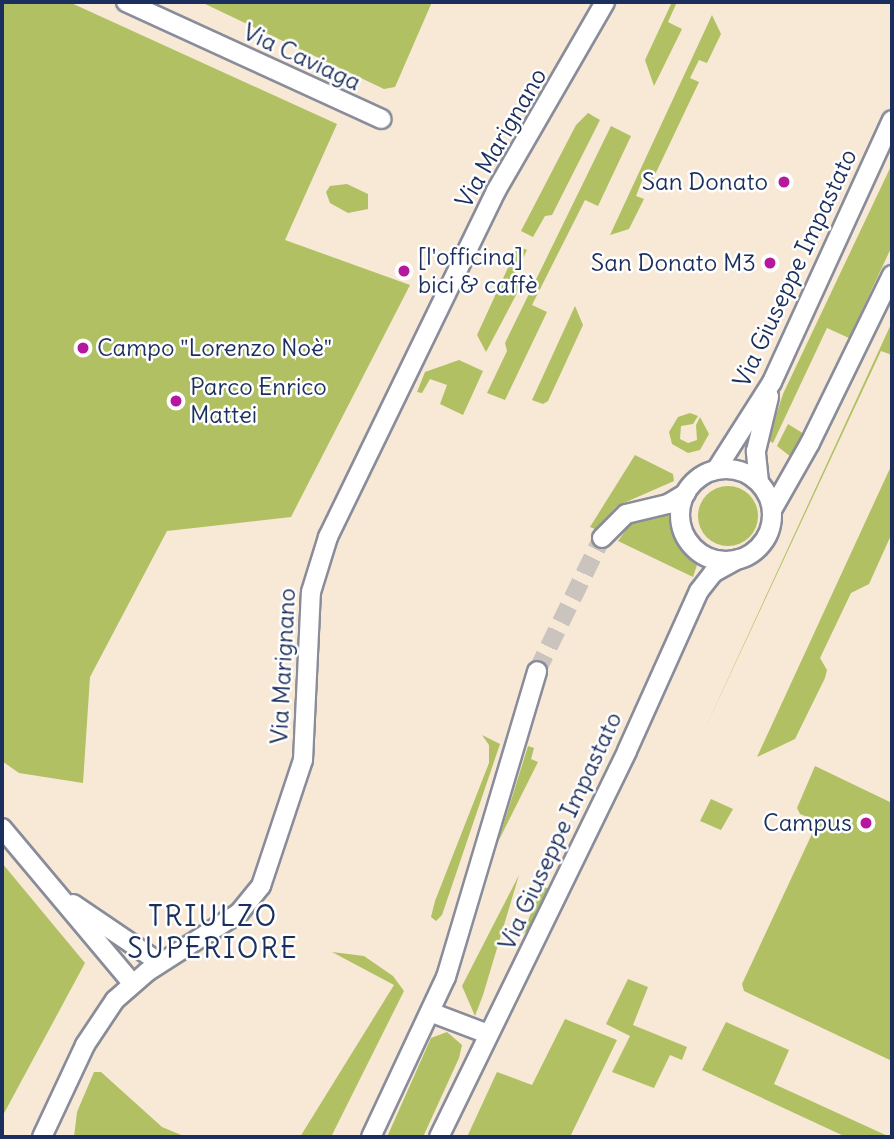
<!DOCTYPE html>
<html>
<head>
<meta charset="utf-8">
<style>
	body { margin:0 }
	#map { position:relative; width:894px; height:1139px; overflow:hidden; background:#f7e9d6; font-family:Delius,sans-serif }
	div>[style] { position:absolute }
	.green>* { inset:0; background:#b0c063 }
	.round { border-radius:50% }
	.minor-tunnel>* { height:18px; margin-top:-9px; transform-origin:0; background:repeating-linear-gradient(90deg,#cbc4be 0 18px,transparent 0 27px) }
	.roads { filter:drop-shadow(2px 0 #898c9a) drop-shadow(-2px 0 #898c9a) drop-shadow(0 2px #898c9a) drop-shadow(0 -2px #898c9a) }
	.minor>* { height:18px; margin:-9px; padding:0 9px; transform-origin:9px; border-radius:9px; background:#fff }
	.minor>.ring { margin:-9px; padding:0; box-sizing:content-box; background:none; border:18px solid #fff; border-radius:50% }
	.dots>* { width:19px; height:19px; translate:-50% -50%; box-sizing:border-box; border:4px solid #fff; border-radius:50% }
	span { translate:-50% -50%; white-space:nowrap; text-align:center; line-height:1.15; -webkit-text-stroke:5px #fff; paint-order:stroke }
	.street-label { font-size:24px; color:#1b2f5e }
	.poi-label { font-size:24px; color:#1b2f5e }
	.right { translate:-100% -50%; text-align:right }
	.left { translate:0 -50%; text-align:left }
	.quarter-label { font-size:28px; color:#1b2f5e; letter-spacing:2px }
	.frame { position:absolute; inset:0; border:4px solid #1b2f5e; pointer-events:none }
</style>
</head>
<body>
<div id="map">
	<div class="green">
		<i style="clip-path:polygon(2px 2px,69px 2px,337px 124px,285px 240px,410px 285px,291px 517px,167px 531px,90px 677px,83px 783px,19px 773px,2px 761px)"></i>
		<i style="clip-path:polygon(201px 2px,432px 2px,395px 87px,384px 89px)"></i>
		<i style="clip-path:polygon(672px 2px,677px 2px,668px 22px,682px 29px,654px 86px,645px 60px)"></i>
		<i style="clip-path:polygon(712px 15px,721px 34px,707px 63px,699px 60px,690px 78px,699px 82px,652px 181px,643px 178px,636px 196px,644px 199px,629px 229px,610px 235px)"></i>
		<i style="clip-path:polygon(588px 113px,600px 120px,552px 215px,545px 216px,533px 237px,521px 231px,576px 125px)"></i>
		<i style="clip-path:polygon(611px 126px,631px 136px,598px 206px,585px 200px,532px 305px,547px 312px,505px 400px,487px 393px,507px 351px,505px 343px)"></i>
		<i style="clip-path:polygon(892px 164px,892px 246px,849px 338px,827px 328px,773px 443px,768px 440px,783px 394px)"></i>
		<i style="clip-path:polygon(347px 184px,368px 194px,368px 209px,348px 213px,330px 203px,326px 192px,330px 186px)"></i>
		<i style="clip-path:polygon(518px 246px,527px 250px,516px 273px,525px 278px,486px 352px,477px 335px)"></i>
		<i style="clip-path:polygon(575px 306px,583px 325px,548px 401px,543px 404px,532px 400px)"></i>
		<i style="clip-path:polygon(892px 322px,892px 355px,881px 351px,702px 735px)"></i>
		<i style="clip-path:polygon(459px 360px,483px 371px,463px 415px,440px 404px,447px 385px,430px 379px,422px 393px,417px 392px,425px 372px)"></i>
		<i style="clip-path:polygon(690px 413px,698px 416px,693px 424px,681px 426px,680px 439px,688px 443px,697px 440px,696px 425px,700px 417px,709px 434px,700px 450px,688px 453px,672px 444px,669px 432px,678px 417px)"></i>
		<i style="clip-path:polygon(788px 424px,804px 434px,791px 457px,777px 446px)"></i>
		<i style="clip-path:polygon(635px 455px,673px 474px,674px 481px,617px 506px,595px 529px,590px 527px)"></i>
		<i style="clip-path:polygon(892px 464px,892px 533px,869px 584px,851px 593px,820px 658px,827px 670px,825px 678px,795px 739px,757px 757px)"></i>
		<i class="round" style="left:698px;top:486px;width:60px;height:60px"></i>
		<i style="clip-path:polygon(658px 514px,670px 516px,678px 546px,697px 565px,693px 577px,618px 541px,632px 522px)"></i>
		<i style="clip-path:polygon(482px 735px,500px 744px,442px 915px,436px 921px,431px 917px,435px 901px,489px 763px,489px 745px)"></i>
		<i style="clip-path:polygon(528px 746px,534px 748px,531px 759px,538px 762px,498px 842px)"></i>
		<i style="clip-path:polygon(815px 766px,892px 803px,892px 1061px,744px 991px,742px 984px,818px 821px,800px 814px,797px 808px)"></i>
		<i style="clip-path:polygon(711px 799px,733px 809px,721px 830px,700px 821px)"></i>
		<i style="clip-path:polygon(2px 863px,85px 963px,2px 1117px)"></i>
		<i style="clip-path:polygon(519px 875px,483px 995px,475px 1016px,462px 986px)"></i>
		<i style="clip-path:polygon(542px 886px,549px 889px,531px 930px,523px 933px)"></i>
		<i style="clip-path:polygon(332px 952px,364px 956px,393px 976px,404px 991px,331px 1137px,300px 1137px,394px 985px)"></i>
		<i style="clip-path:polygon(628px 979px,648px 987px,633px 1025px,687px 1047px,682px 1060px,670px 1055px,654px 1088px,612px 1072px,630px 1036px,606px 1024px)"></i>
		<i style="clip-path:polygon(565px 1019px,617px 1040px,570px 1137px,467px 1137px,497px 1072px,532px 1085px)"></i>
		<i style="clip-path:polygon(726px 1022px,789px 1050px,774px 1084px,890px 1137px,846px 1137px,702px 1070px)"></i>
		<i style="clip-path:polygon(447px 1032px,462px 1045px,459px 1058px,423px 1137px,387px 1137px,431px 1038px)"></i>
		<i style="clip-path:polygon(94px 1072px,101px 1072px,162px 1127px,186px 1137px,74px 1137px,77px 1112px)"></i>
	</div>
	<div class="minor-tunnel">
		<i style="left:537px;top:671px;width:148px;rotate:-64deg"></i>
	</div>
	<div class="roads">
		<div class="minor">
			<i style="left:126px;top:2px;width:281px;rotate:24.6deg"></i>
			<i class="ring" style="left:680px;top:469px;width:74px;height:74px"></i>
			<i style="left:716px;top:470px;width:104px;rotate:-57.5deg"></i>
			<i style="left:772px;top:382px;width:288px;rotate:-65.4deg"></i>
			<i style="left:759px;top:482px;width:31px;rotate:-96deg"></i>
			<i style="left:756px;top:451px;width:56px;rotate:-76.5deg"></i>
			<i style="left:772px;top:510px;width:77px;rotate:-60.4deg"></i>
			<i style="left:810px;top:443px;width:187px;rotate:-64deg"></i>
			<i style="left:602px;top:538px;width:34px;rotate:-45deg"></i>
			<i style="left:626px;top:514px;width:43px;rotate:-13.4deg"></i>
			<i style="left:668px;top:504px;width:21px;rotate:-31deg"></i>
			<i style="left:2px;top:828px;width:202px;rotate:50deg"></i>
			<i style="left:73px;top:904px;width:105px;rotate:34.1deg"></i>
			<i style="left:430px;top:1012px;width:62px;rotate:20.8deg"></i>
			<i style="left:42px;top:1137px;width:102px;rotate:-64.9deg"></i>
			<i style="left:85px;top:1045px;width:54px;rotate:-56.3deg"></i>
			<i style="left:115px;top:1000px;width:43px;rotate:-41.2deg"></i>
			<i style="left:147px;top:972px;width:109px;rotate:-32.7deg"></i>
			<i style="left:239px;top:913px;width:35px;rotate:-51deg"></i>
			<i style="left:261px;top:886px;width:133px;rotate:-71.6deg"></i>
			<i style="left:303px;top:760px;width:168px;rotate:-87.3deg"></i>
			<i style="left:311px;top:592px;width:58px;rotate:-72.8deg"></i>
			<i style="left:328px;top:537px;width:385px;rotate:-64.1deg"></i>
			<i style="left:496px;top:191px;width:218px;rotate:-60deg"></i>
			<i style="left:371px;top:1137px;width:177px;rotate:-64.9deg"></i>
			<i style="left:446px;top:977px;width:319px;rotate:-73.4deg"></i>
			<i style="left:439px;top:1137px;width:429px;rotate:-64deg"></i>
			<i style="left:627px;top:751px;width:175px;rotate:-65.8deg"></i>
			<i style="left:699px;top:591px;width:23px;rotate:-52deg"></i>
			<i style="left:713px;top:573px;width:29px;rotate:-29deg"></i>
		</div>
	</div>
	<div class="dots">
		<i style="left:784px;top:182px;background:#b5179e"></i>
		<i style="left:770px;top:263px;background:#b5179e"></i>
		<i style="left:404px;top:271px;background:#b5179e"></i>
		<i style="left:83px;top:348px;background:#b5179e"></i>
		<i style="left:176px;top:401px;background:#b5179e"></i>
		<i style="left:866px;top:823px;background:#b5179e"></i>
	</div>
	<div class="street-label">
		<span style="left:302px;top:57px;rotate:25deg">Via Caviaga</span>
		<span style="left:501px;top:138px;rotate:-60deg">Via Marignano</span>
		<span style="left:795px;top:268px;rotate:-65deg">Via Giuseppe Impastato</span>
		<span style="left:283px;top:666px;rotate:-87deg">Via Marignano</span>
		<span style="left:560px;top:831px;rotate:-65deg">Via Giuseppe Impastato</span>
	</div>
	<div class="poi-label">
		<span class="right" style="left:768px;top:182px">San Donato</span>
		<span class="left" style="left:418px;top:271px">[l'officina]<br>bici &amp; caffè</span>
		<span class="right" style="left:756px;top:263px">San Donato M3</span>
		<span class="left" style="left:97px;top:348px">Campo "Lorenzo Noè"</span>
		<span class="left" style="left:190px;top:401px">Parco Enrico<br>Mattei</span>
		<span class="right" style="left:852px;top:823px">Campus</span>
	</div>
	<div class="quarter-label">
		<span style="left:213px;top:932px">TRIULZO<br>SUPERIORE</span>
	</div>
	<div class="frame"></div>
</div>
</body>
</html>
